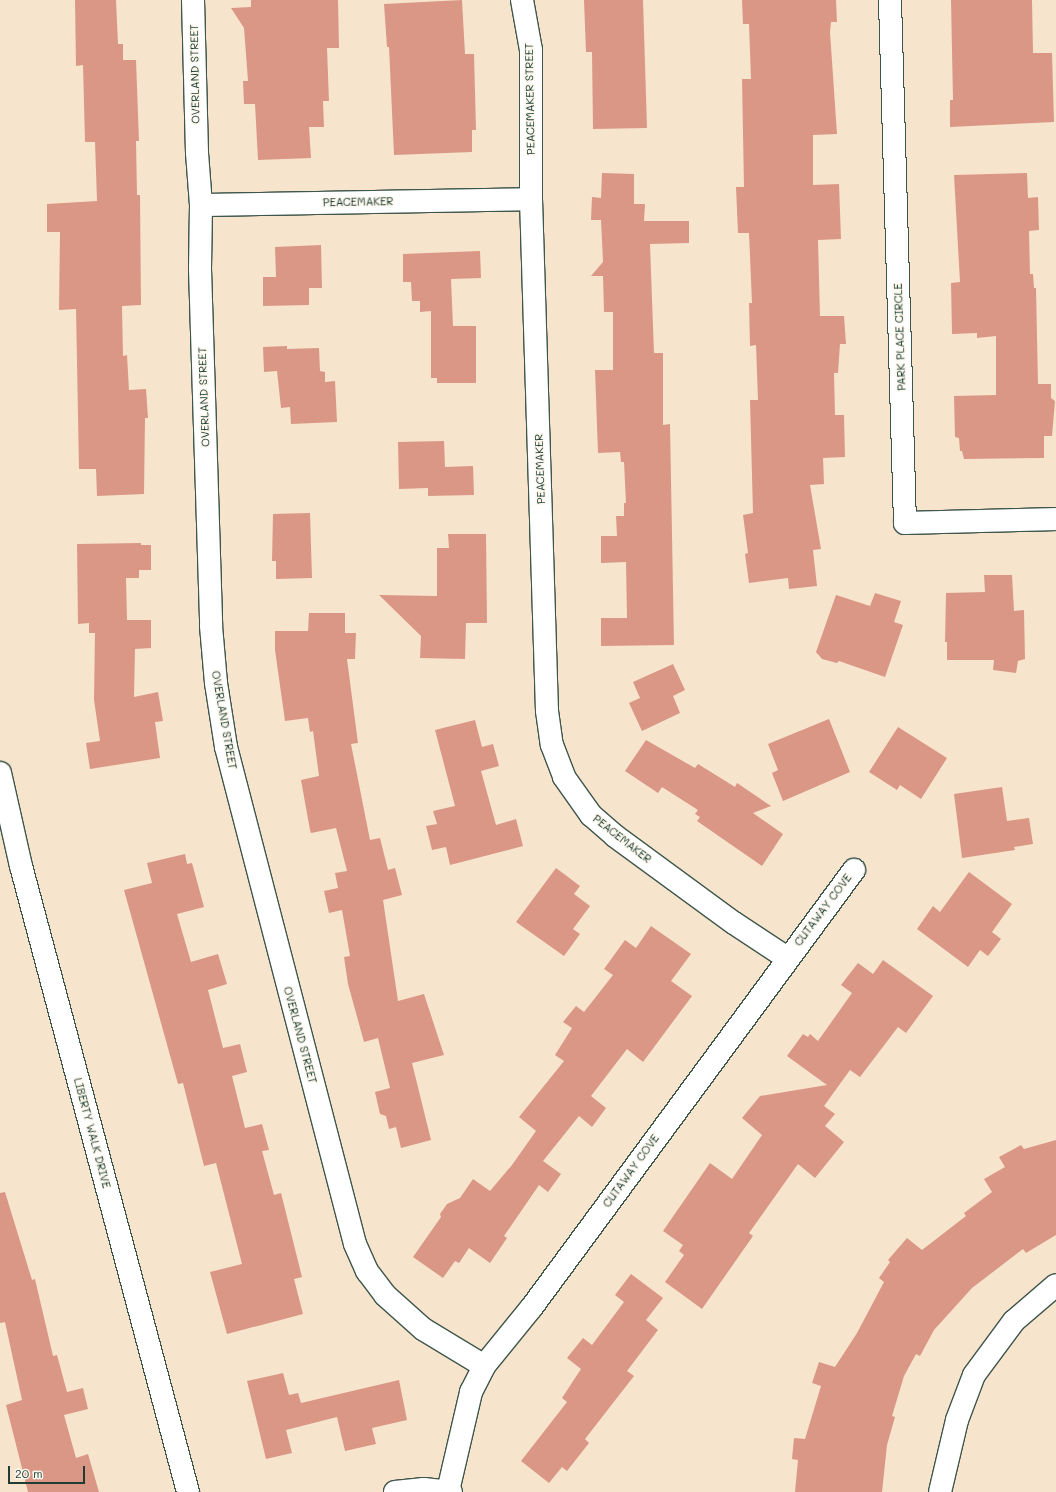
<!DOCTYPE html>
<html>
<head>
<meta charset="utf-8">
<style>
	body { margin:0 }
	#map { position:relative; width:1056px; height:1492px; overflow:hidden; background:#f6e4cc; font-family:Mali,sans-serif }
	div>[style] { position:absolute }
	.building>* { inset:0; background:#db9786 }
	.roads { filter:drop-shadow(1px 0 #3f564b) drop-shadow(-1px 0 #3f564b) drop-shadow(0 1px #3f564b) drop-shadow(0 -1px #3f564b) }
	.minor>* { height:22px; margin:-11px; padding:0 11px; transform-origin:11px; border-radius:11px; background:#fff }
	span { translate:-50% -50%; white-space:nowrap; text-align:center; line-height:1.15; -webkit-text-stroke:3px #fbf7ec; paint-order:stroke }
	.street-label { font-size:11px; color:#1f3d34 }
	.scale { position:absolute; left:8px; top:1466px; width:77px; height:18px; box-sizing:border-box; border:2px solid #1f3d34; border-top:0; padding-left:5px; font-size:12px; line-height:14px; white-space:nowrap; color:#1f3d34; -webkit-text-stroke:3px #fbf7ec; paint-order:stroke }
</style>
</head>
<body>
<div id="map">
	<div class="building">
		<i style="clip-path:polygon(75px 0,116px 0,118px 44px,123px 44px,123px 60px,136px 60px,139px 141px,136px 141px,137px 195px,140px 195px,141px 305px,122px 306px,123px 356px,127px 355px,129px 390px,146px 389px,148px 418px,145px 418px,144px 494px,97px 496px,96px 469px,79px 469px,76px 309px,59px 310px,60px 232px,47px 232px,47px 204px,97px 201px,95px 142px,85px 142px,83px 65px,76px 66px)"></i>
		<i style="clip-path:polygon(251px 0,338px 0,339px 48px,327px 48px,329px 101px,323px 101px,324px 127px,309px 127px,311px 158px,258px 160px,255px 104px,244px 104px,243px 81px,248px 81px,244px 28px,231px 8px,251px 7px)"></i>
		<i style="clip-path:polygon(462px 0,465px 54px,474px 54px,476px 130px,472px 130px,472px 152px,394px 155px,389px 47px,387px 47px,384px 4px)"></i>
		<i style="clip-path:polygon(584px 0,643px 0,647px 128px,593px 129px,592px 52px,586px 52px)"></i>
		<i style="clip-path:polygon(742px 0,836px 0,837px 22px,831px 22px,830px 32px,837px 134px,813px 135px,813px 185px,839px 184px,841px 239px,818px 240px,820px 316px,844px 316px,846px 344px,840px 344px,838px 373px,834px 373px,835px 415px,844px 415px,845px 457px,823px 458px,824px 484px,810px 485px,821px 549px,813px 550px,817px 586px,789px 589px,788px 578px,749px 583px,745px 554px,748px 553px,743px 515px,753px 513px,750px 400px,758px 400px,756px 345px,750px 346px,749px 303px,752px 303px,749px 233px,738px 233px,736px 187px,744px 187px,742px 79px,751px 79px,749px 24px,743px 24px)"></i>
		<i style="clip-path:polygon(951px 0,1032px 0,1033px 53px,1052px 53px,1054px 122px,950px 127px,950px 100px,953px 100px)"></i>
		<i style="clip-path:polygon(602px 173px,634px 174px,634px 204px,645px 204px,644px 221px,689px 221px,689px 243px,650px 244px,654px 353px,663px 353px,663px 425px,670px 424px,674px 645px,601px 646px,601px 618px,627px 618px,626px 562px,601px 563px,601px 536px,617px 536px,616px 516px,624px 516px,624px 503px,626px 503px,624px 462px,621px 462px,620px 452px,598px 453px,595px 370px,613px 370px,613px 312px,604px 312px,603px 276px,591px 276px,603px 262px,601px 220px,591px 220px,592px 197px,601px 198px)"></i>
		<i style="clip-path:polygon(1027px 173px,1028px 198px,1038px 197px,1039px 230px,1029px 231px,1030px 274px,1033px 274px,1034px 288px,1036px 288px,1038px 384px,1051px 384px,1051px 398px,1055px 401px,1052px 436px,1044px 436px,1044px 458px,964px 459px,962px 451px,960px 451px,959px 438px,955px 437px,954px 396px,996px 395px,996px 336px,977px 338px,977px 333px,952px 334px,951px 283px,960px 282px,954px 175px)"></i>
		<i style="clip-path:polygon(321px 245px,322px 288px,309px 288px,309px 305px,263px 306px,263px 277px,276px 277px,275px 247px)"></i>
		<i style="clip-path:polygon(480px 251px,481px 278px,451px 279px,453px 326px,476px 326px,476px 383px,437px 383px,437px 378px,431px 378px,431px 311px,420px 312px,420px 301px,412px 301px,411px 282px,403px 282px,403px 254px)"></i>
		<i style="clip-path:polygon(287px 346px,287px 349px,319px 348px,320px 371px,325px 372px,325px 382px,335px 381px,337px 422px,291px 424px,290px 407px,281px 408px,277px 371px,264px 372px,263px 347px)"></i>
		<i style="clip-path:polygon(444px 441px,445px 467px,473px 466px,474px 495px,428px 496px,428px 488px,399px 489px,398px 442px)"></i>
		<i style="clip-path:polygon(310px 513px,312px 578px,276px 579px,276px 561px,272px 561px,273px 514px)"></i>
		<i style="clip-path:polygon(448px 534px,486px 534px,487px 623px,466px 623px,465px 659px,420px 658px,421px 636px,379px 595px,437px 596px,437px 548px,449px 548px)"></i>
		<i style="clip-path:polygon(141px 543px,141px 545px,151px 545px,151px 570px,139px 570px,139px 578px,126px 578px,127px 620px,151px 620px,151px 648px,135px 649px,134px 697px,158px 692px,163px 721px,155px 722px,160px 758px,90px 769px,86px 743px,100px 741px,94px 700px,95px 633px,89px 633px,89px 623px,78px 624px,77px 544px)"></i>
		<i style="clip-path:polygon(984px 575px,1012px 575px,1014px 611px,1024px 610px,1025px 659px,1018px 661px,1016px 673px,993px 670px,994px 660px,947px 660px,947px 642px,945px 642px,946px 593px,985px 592px)"></i>
		<i style="clip-path:polygon(875px 593px,901px 601px,894px 622px,903px 625px,885px 677px,839px 661px,837px 663px,822px 659px,816px 652px,836px 595px,870px 606px)"></i>
		<i style="clip-path:polygon(309px 613px,345px 613px,345px 633px,356px 633px,355px 659px,347px 659px,358px 743px,351px 744px,370px 840px,380px 838px,388px 870px,395px 868px,402px 895px,383px 900px,398px 1001px,424px 994px,444px 1055px,412px 1063px,431px 1140px,401px 1148px,396px 1127px,389px 1129px,386px 1116px,380px 1114px,375px 1092px,390px 1088px,378px 1038px,364px 1042px,348px 984px,344px 957px,350px 956px,342px 910px,329px 913px,324px 891px,338px 888px,335px 873px,347px 871px,336px 828px,311px 833px,310px 830px,301px 780px,319px 776px,313px 731px,310px 732px,308px 718px,285px 721px,275px 650px,275px 631px,308px 631px)"></i>
		<i style="clip-path:polygon(673px 664px,685px 690px,673px 696px,680px 713px,642px 731px,629px 703px,640px 698px,633px 682px)"></i>
		<i style="clip-path:polygon(829px 719px,850px 772px,783px 801px,772px 773px,778px 770px,768px 744px)"></i>
		<i style="clip-path:polygon(475px 720px,482px 747px,493px 744px,499px 766px,481px 771px,496px 825px,516px 819px,523px 846px,450px 865px,446px 847px,432px 850px,426px 826px,437px 824px,433px 811px,455px 806px,435px 730px)"></i>
		<i style="clip-path:polygon(898px 727px,947px 758px,921px 799px,900px 785px,897px 790px,869px 772px)"></i>
		<i style="clip-path:polygon(646px 740px,695px 768px,698px 764px,735px 787px,737px 783px,771px 806px,753px 813px,783px 834px,762px 866px,697px 821px,700px 817px,695px 814px,698px 810px,662px 787px,658px 793px,625px 771px)"></i>
		<i style="clip-path:polygon(1002px 787px,1007px 821px,1029px 818px,1033px 844px,1014px 847px,1015px 850px,962px 858px,954px 794px)"></i>
		<i style="clip-path:polygon(185px 854px,187px 864px,192px 863px,204px 907px,177px 914px,191px 962px,218px 954px,227px 984px,208px 990px,223px 1048px,240px 1044px,247px 1072px,232px 1076px,245px 1128px,262px 1124px,269px 1150px,262px 1151px,274px 1195px,281px 1193px,302px 1277px,294px 1279px,303px 1314px,227px 1334px,210px 1272px,242px 1264px,216px 1163px,204px 1166px,183px 1083px,178px 1084px,124px 890px,152px 883px,147px 863px)"></i>
		<i style="clip-path:polygon(556px 868px,580px 886px,574px 894px,590px 906px,573px 929px,580px 934px,564px 956px,516px 922px)"></i>
		<i style="clip-path:polygon(969px 872px,1012px 904px,992px 932px,1001px 939px,988px 956px,980px 950px,968px 967px,917px 929px,933px 906px,940px 912px)"></i>
		<i style="clip-path:polygon(651px 926px,691px 954px,671px 981px,692px 996px,643px 1062px,627px 1049px,591px 1096px,606px 1108px,592px 1127px,579px 1116px,543px 1161px,561px 1174px,548px 1192px,539px 1185px,504px 1236px,507px 1238px,490px 1263px,469px 1248px,459px 1263px,455px 1261px,443px 1278px,413px 1257px,441px 1217px,440px 1214px,447px 1204px,460px 1198px,473px 1179px,490px 1191px,512px 1165px,536px 1131px,519px 1117px,564px 1061px,555px 1055px,572px 1028px,563px 1022px,576px 1006px,584px 1012px,613px 975px,604px 969px,625px 940px,636px 948px)"></i>
		<i style="clip-path:polygon(883px 960px,933px 996px,906px 1033px,898px 1027px,860px 1077px,850px 1070px,824px 1106px,835px 1114px,825px 1126px,844px 1142px,815px 1178px,798px 1164px,749px 1233px,753px 1236px,702px 1309px,665px 1282px,684px 1255px,679px 1251px,683px 1245px,663px 1231px,710px 1163px,732px 1179px,762px 1135px,742px 1118px,760px 1096px,827px 1085px,787px 1056px,803px 1034px,808px 1037px,810px 1034px,818px 1041px,852px 993px,841px 985px,858px 963px,873px 974px)"></i>
		<i style="clip-path:polygon(1056px 1140px,1056px 1235px,1026px 1253px,1023px 1249px,972px 1288px,934px 1330px,920px 1356px,916px 1354px,904px 1376px,892px 1416px,895px 1417px,887px 1445px,882px 1492px,795px 1492px,798px 1460px,792px 1459px,794px 1438px,805px 1439px,821px 1386px,812px 1383px,819px 1362px,835px 1367px,857px 1333px,884px 1282px,879px 1278px,890px 1262px,888px 1260px,907px 1238px,922px 1250px,966px 1216px,964px 1213px,992px 1192px,984px 1179px,1005px 1167px,999px 1157px,1021px 1145px,1024px 1149px)"></i>
		<i style="clip-path:polygon(5px 1192px,32px 1280px,35px 1279px,53px 1356px,57px 1355px,67px 1392px,83px 1388px,88px 1409px,64px 1415px,76px 1458px,88px 1454px,99px 1492px,28px 1492px,6px 1405px,22px 1400px,5px 1322px,0 1323px,0 1193px)"></i>
		<i style="clip-path:polygon(631px 1274px,663px 1298px,646px 1320px,658px 1330px,627px 1371px,634px 1376px,585px 1439px,589px 1443px,567px 1471px,562px 1467px,549px 1483px,521px 1461px,567px 1402px,562px 1398px,581px 1369px,567px 1358px,583px 1338px,592px 1345px,624px 1302px,615px 1295px)"></i>
		<i style="clip-path:polygon(283px 1373px,289px 1395px,298px 1393px,301px 1403px,399px 1380px,407px 1420px,372px 1428px,376px 1444px,345px 1451px,337px 1417px,286px 1430px,292px 1453px,266px 1459px,247px 1381px)"></i>
	</div>
	<div class="roads">
		<div class="minor">
			<i style="left:193px;top:0;width:153px;rotate:88.5deg"></i>
			<i style="left:197px;top:153px;width:52px;rotate:85.6deg"></i>
			<i style="left:201px;top:205px;width:64px;rotate:90.9deg"></i>
			<i style="left:200px;top:269px;width:357px;rotate:88.2deg"></i>
			<i style="left:211px;top:626px;width:57px;rotate:85deg"></i>
			<i style="left:216px;top:683px;width:65px;rotate:81.1deg"></i>
			<i style="left:226px;top:747px;width:513px;rotate:75.45deg"></i>
			<i style="left:355px;top:1244px;width:30px;rotate:66deg"></i>
			<i style="left:367px;top:1271px;width:30px;rotate:53deg"></i>
			<i style="left:385px;top:1295px;width:51px;rotate:41.8deg"></i>
			<i style="left:423px;top:1329px;width:71px;rotate:31.2deg"></i>
			<i style="left:522px;top:0;width:51px;rotate:79.8deg"></i>
			<i style="left:531px;top:50px;width:149px;rotate:90deg"></i>
			<i style="left:890px;top:0;width:523px;rotate:88.36deg"></i>
			<i style="left:905px;top:523px;width:151px;rotate:-1.5deg"></i>
			<i style="left:201px;top:205px;width:330px;rotate:-1deg"></i>
			<i style="left:531px;top:199px;width:512px;rotate:88.21deg"></i>
			<i style="left:547px;top:711px;width:34px;rotate:82deg"></i>
			<i style="left:552px;top:745px;width:34px;rotate:69deg"></i>
			<i style="left:564px;top:777px;width:47px;rotate:54.6deg"></i>
			<i style="left:591px;top:815px;width:32px;rotate:41deg"></i>
			<i style="left:615px;top:836px;width:147px;rotate:36.2deg"></i>
			<i style="left:734px;top:923px;width:64px;rotate:33.4deg"></i>
			<i style="left:0;top:773px;width:95px;rotate:77.3deg"></i>
			<i style="left:21px;top:866px;width:648px;rotate:75.06deg"></i>
			<i style="left:448px;top:1491px;width:102px;rotate:-76.9deg"></i>
			<i style="left:471px;top:1392px;width:29px;rotate:-63deg"></i>
			<i style="left:484px;top:1366px;width:76px;rotate:-50.9deg"></i>
			<i style="left:532px;top:1307px;width:543px;rotate:-53.62deg"></i>
			<i style="left:395px;top:1492px;width:29px;rotate:-6deg"></i>
			<i style="left:424px;top:1489px;width:27px;rotate:6deg"></i>
			<i style="left:940px;top:1492px;width:74px;rotate:-76.7deg"></i>
			<i style="left:957px;top:1420px;width:48px;rotate:-69.3deg"></i>
			<i style="left:974px;top:1375px;width:67px;rotate:-53.5deg"></i>
			<i style="left:1014px;top:1321px;width:55px;rotate:-40.6deg"></i>
		</div>
	</div>
	<div class="street-label">
		<span style="left:195px;top:74px;rotate:-91deg">OVERLAND STREET</span>
		<span style="left:530px;top:99px;rotate:-91deg">PEACEMAKER STREET</span>
		<span style="left:358px;top:202px;rotate:-1deg">PEACEMAKER</span>
		<span style="left:900px;top:337px;rotate:-92deg">PARK PLACE CIRCLE</span>
		<span style="left:204px;top:397px;rotate:-92deg">OVERLAND STREET</span>
		<span style="left:540px;top:469px;rotate:-92deg">PEACEMAKER</span>
		<span style="left:224px;top:720px;rotate:80deg">OVERLAND STREET</span>
		<span style="left:622px;top:839px;rotate:38deg">PEACEMAKER</span>
		<span style="left:823px;top:910px;rotate:-53deg">CUTAWAY COVE</span>
		<span style="left:300px;top:1035px;rotate:75deg">OVERLAND STREET</span>
		<span style="left:92px;top:1133px;rotate:75deg">LIBERTY WALK DRIVE</span>
		<span style="left:631px;top:1171px;rotate:-54deg">CUTAWAY COVE</span>
	</div>
	<div class="scale">20 m</div>
</div>
</body>
</html>
